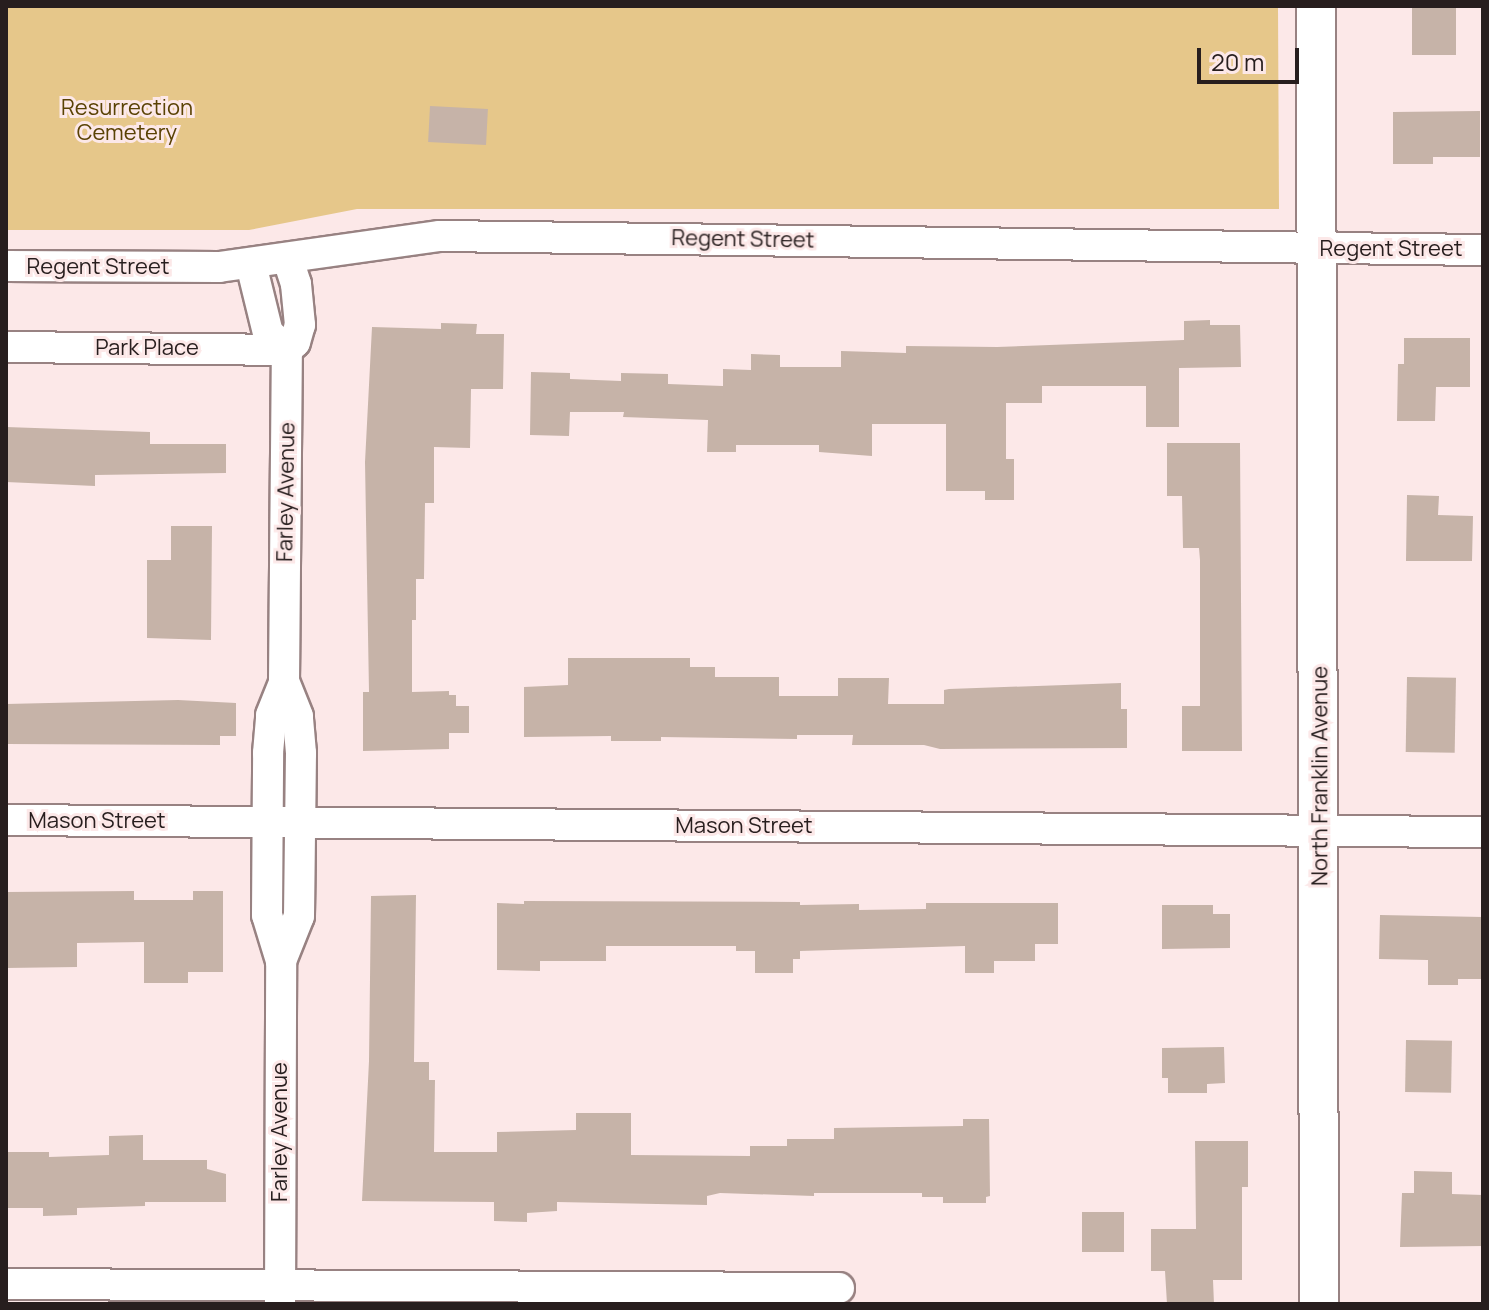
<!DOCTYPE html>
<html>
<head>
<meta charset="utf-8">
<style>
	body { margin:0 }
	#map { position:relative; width:1489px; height:1310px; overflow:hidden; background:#fce8e8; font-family:Manrope,sans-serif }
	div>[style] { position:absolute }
	.green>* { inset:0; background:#e6c78a }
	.building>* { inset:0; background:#c6b3a8; transform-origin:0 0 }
	.roads { filter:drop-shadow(2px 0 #988282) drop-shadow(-2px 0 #988282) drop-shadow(0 2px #988282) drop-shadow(0 -2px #988282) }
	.minor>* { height:30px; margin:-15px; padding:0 15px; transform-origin:15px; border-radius:15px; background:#fff }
	.tertiary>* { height:38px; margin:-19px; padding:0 19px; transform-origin:19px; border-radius:19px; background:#fff }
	span { translate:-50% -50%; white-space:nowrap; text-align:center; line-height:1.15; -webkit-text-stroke:6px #fce8e8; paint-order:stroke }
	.park-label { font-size:22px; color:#5a4204 }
	.street-label { font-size:22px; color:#271e1e }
	.frame { position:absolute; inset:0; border:8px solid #271e1e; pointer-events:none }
	.scale { position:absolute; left:1197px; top:48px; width:102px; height:36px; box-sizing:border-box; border:4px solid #271e1e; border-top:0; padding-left:10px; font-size:24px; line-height:28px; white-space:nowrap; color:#271e1e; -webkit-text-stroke:6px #fce8e8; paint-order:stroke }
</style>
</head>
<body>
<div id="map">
	<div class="green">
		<i style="clip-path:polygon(6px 6px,1278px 6px,1279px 209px,357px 209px,249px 230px,6px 230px)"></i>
	</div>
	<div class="building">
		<i style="left:1412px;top:6px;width:44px;height:49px"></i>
		<i style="left:430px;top:106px;width:58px;height:36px;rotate:3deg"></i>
		<i style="clip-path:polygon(1480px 111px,1480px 157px,1433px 157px,1433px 164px,1393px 164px,1393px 112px)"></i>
		<i style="clip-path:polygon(1210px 320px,1210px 325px,1240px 325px,1241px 367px,1179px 368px,1179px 427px,1146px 427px,1146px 386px,1042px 386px,1042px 403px,1006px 403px,1006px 459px,1014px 459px,1014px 500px,985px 500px,985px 491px,946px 491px,946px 424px,872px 424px,872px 456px,819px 452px,819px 445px,736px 445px,736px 452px,707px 452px,708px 420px,623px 417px,624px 412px,570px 412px,569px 436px,530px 435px,531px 372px,570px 373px,570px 379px,621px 381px,621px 373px,668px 374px,668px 384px,723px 386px,723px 369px,751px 370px,751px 354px,780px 355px,780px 367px,841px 367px,841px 351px,906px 353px,906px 346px,997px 347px,1184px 340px,1184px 321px)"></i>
		<i style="clip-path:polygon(441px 323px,477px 324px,476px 334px,504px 334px,503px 389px,471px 389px,470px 448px,434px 447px,434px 503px,425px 503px,424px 579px,416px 579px,416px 620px,412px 620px,412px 692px,449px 691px,449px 695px,456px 695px,456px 706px,469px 706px,469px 733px,449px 733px,449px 749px,363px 751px,363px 692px,369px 692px,365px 462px,372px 327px,441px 329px)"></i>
		<i style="clip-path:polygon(1404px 338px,1470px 338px,1470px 387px,1436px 387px,1435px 421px,1397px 421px,1398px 364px,1404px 364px)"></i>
		<i style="clip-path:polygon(6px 427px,150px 432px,150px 444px,226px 444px,226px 473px,95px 475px,95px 486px,6px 482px)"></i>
		<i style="clip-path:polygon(1167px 443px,1240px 443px,1242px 751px,1182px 751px,1182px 706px,1200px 706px,1200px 560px,1199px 548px,1183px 548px,1182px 496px,1167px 496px)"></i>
		<i style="clip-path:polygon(1407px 495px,1439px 496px,1438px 515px,1473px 516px,1472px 561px,1406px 561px)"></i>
		<i style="clip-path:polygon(171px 526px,212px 526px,211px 640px,147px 638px,147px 560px,171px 560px)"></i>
		<i style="clip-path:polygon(568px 658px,690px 658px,690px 667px,715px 667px,715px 677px,779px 677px,779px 696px,838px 696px,838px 678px,889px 678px,888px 704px,944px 704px,944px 690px,949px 689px,1121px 683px,1121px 709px,1127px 709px,1127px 748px,940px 749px,924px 745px,852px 745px,853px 735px,797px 735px,797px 739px,661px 737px,661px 741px,611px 741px,611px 736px,524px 737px,524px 687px,568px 685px)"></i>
		<i style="left:1407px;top:677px;width:49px;height:75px;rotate:1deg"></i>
		<i style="clip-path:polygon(178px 700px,236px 703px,236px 736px,220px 736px,220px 745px,6px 744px,6px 704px)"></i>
		<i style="clip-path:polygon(134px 891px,134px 900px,193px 900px,193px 891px,223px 891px,223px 972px,188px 972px,188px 983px,144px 983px,144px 942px,77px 943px,77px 967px,6px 968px,6px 892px)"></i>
		<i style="clip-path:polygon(416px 895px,414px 1062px,429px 1062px,429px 1080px,435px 1080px,434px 1152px,497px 1152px,497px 1132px,576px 1130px,576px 1113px,631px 1113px,631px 1155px,750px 1156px,750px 1146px,787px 1146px,787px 1139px,834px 1139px,834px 1128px,963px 1126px,963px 1119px,989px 1119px,990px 1196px,986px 1197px,986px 1203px,943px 1203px,943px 1197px,922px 1197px,922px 1193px,814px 1193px,814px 1196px,720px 1193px,707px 1196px,707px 1205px,557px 1202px,557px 1211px,527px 1213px,527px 1222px,494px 1221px,494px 1202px,362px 1201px,369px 1061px,371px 896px)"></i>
		<i style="clip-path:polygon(524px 901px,800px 902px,800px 905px,859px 904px,859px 910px,926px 909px,926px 903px,1058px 903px,1058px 944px,1035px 944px,1035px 961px,994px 961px,994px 973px,965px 973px,965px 946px,800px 951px,800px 959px,793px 959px,793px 973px,755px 973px,755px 951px,736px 951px,736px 946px,606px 946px,606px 961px,540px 961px,540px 971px,497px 970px,497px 903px,524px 904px)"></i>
		<i style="clip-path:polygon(1162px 905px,1213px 905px,1213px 914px,1230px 914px,1230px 948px,1162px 949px)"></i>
		<i style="clip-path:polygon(1380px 915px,1483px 917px,1483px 979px,1458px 979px,1458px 985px,1428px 985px,1428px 960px,1379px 959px)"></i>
		<i style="left:1406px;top:1040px;width:46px;height:52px;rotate:1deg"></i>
		<i style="clip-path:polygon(1224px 1047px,1225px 1083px,1207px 1084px,1207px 1093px,1168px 1093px,1168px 1078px,1162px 1078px,1162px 1048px)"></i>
		<i style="clip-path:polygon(143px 1135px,143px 1160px,207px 1160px,207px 1169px,226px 1174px,226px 1202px,145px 1202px,145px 1206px,77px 1208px,77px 1215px,43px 1216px,43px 1208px,6px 1208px,6px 1152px,49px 1152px,49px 1157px,109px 1155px,109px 1136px)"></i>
		<i style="clip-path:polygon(1195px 1141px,1248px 1141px,1248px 1187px,1242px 1187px,1242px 1280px,1213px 1280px,1214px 1304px,1167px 1304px,1165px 1271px,1151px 1271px,1151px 1229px,1196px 1229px)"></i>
		<i style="clip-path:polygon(1414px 1171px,1452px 1172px,1452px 1194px,1483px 1195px,1483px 1246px,1400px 1247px,1402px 1193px,1414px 1193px)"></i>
		<i style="left:1082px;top:1212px;width:42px;height:40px"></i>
	</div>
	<div class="roads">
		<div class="minor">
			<i style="left:251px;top:264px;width:71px;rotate:76.2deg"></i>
			<i style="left:268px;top:333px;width:25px;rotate:42deg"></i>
			<i style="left:6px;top:266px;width:213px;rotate:0.3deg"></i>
			<i style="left:219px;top:267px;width:223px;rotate:-8deg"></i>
			<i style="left:440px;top:236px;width:1043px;rotate:0.77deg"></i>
			<i style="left:6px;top:347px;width:281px;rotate:0.6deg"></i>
			<i style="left:6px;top:820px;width:1477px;rotate:0.47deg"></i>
			<i style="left:281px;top:961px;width:48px;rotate:-68.2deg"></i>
			<i style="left:299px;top:916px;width:163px;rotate:-89.3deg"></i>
			<i style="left:301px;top:753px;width:37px;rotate:-95deg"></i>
			<i style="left:298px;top:716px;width:37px;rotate:-112deg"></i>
			<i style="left:6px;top:1284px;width:833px;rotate:0.28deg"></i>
			<i style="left:280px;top:1304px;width:343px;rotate:-89.8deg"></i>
			<i style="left:281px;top:961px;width:48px;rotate:-106.9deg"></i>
			<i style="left:267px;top:915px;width:162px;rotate:-89.6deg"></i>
			<i style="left:268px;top:753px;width:38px;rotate:-85deg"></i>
			<i style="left:271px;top:715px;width:35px;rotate:-68deg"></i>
			<i style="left:284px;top:682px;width:332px;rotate:-89.5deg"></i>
			<i style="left:287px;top:350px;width:11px;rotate:-45deg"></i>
			<i style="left:295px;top:342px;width:18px;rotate:-74deg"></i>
			<i style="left:300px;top:325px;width:41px;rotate:-95.6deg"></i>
			<i style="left:296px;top:284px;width:26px;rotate:-108deg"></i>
		</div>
		<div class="tertiary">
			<i style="left:1316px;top:6px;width:1298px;rotate:89.87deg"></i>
		</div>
	</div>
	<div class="park-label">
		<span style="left:127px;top:120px">Resurrection<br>Cemetery</span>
	</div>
	<div class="street-label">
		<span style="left:743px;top:239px;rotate:1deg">Regent Street</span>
		<span style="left:1391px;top:249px">Regent Street</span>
		<span style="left:98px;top:267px">Regent Street</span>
		<span style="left:147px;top:348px">Park Place</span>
		<span style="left:286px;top:492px;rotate:-89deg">Farley Avenue</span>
		<span style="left:1320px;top:776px;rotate:-90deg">North Franklin Avenue</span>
		<span style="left:97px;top:821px">Mason Street</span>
		<span style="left:744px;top:826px">Mason Street</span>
		<span style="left:280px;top:1132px;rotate:-90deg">Farley Avenue</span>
	</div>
	<div class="frame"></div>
	<div class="scale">20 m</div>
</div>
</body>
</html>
